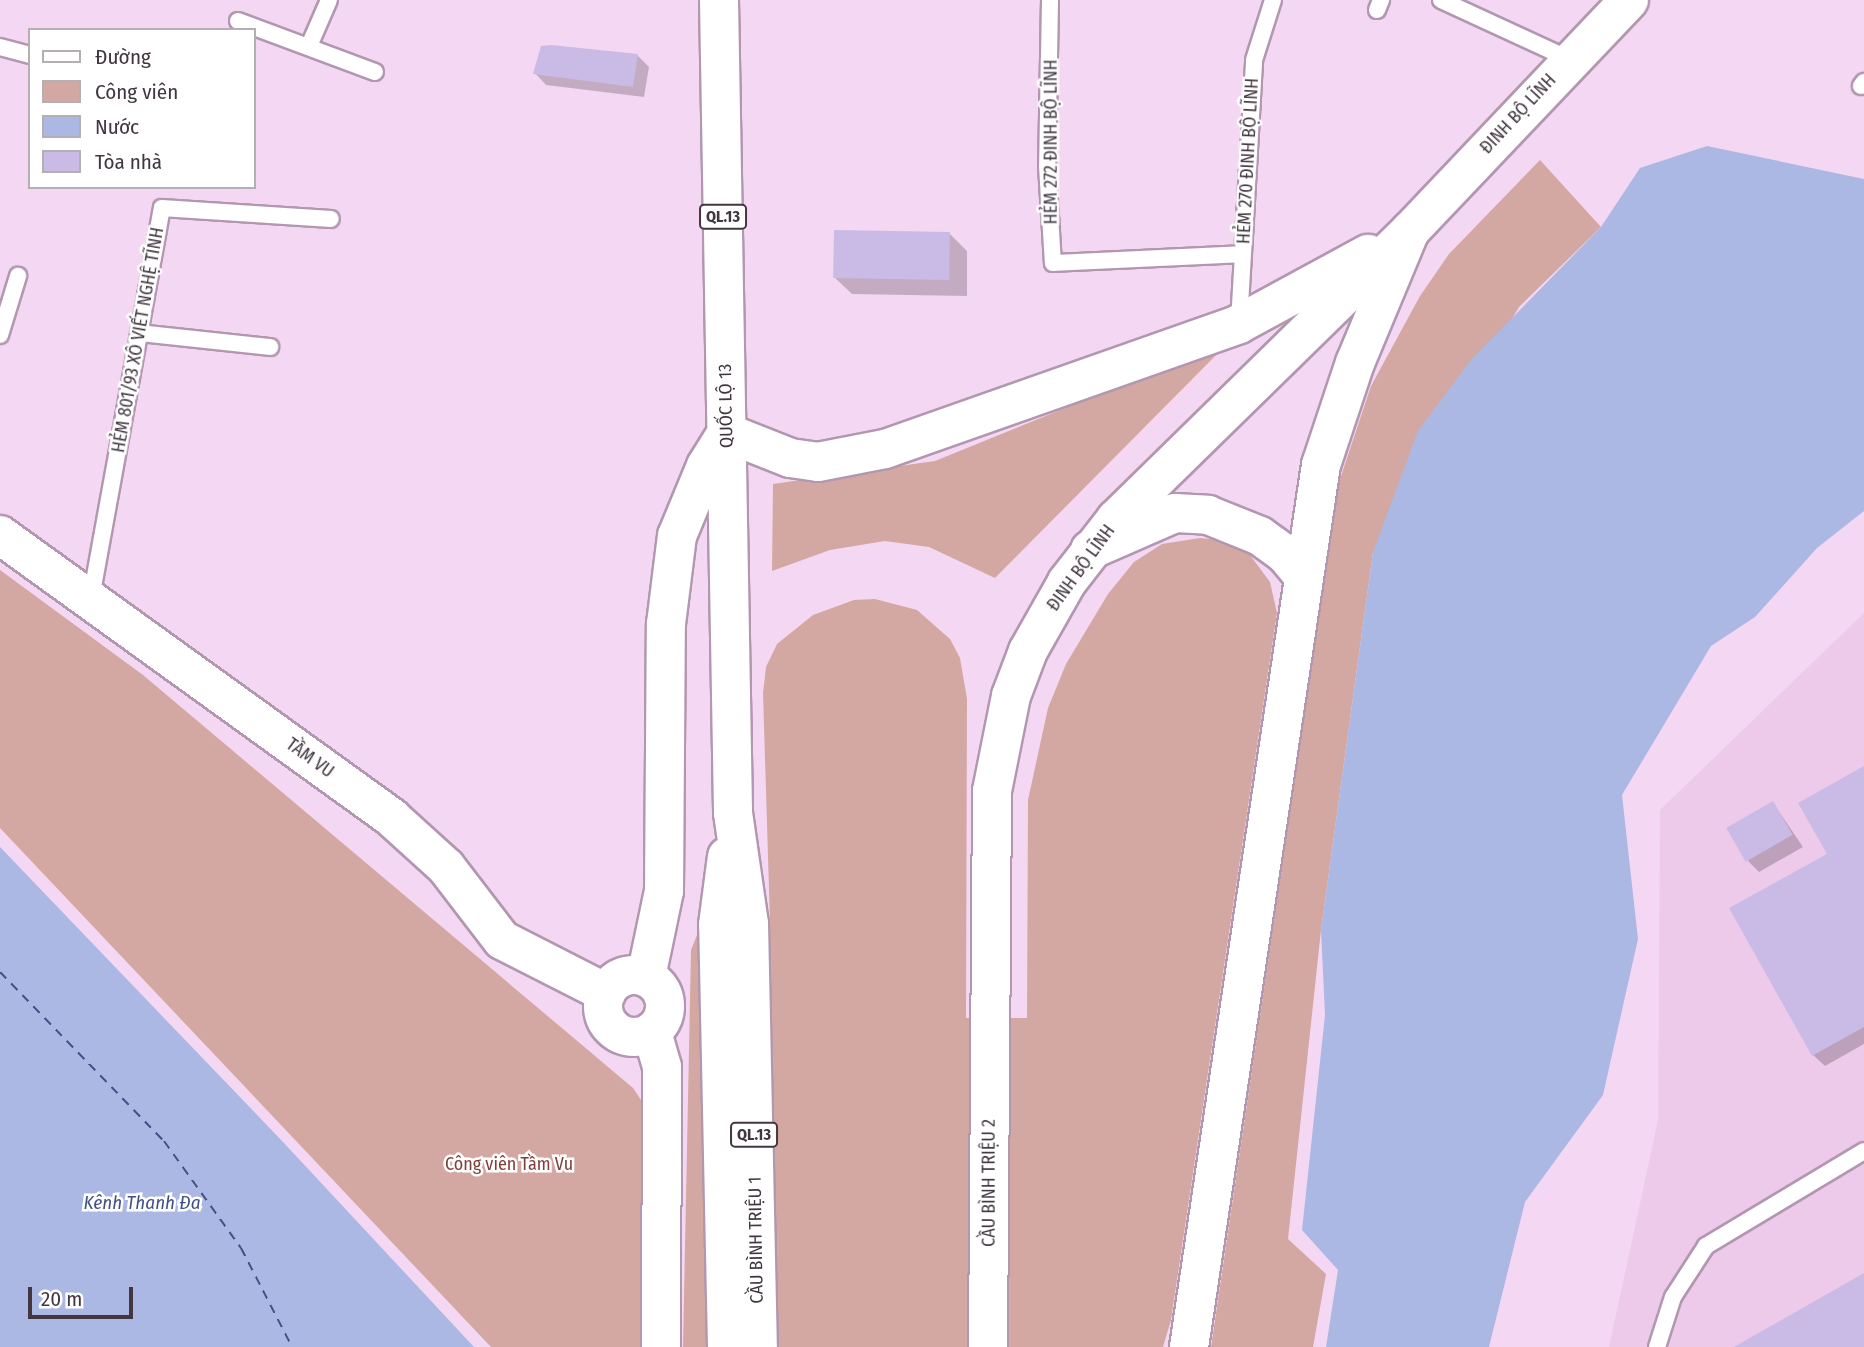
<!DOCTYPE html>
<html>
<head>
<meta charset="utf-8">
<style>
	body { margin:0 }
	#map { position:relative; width:1864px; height:1347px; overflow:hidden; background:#f4d7f2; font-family:"Fira Sans Condensed",sans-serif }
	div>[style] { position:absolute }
	.built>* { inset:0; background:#edcaea }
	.green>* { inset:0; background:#d4a8a2 }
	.water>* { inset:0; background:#abb8e3 }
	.shadow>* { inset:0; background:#0003 }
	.ferry>* { height:2px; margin-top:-1px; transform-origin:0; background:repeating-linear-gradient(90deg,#425087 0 9px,transparent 0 16px) }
	.building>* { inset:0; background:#c9bae6; transform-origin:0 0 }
	.roads { filter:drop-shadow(2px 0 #b297b0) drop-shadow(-2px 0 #b297b0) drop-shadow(0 2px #b297b0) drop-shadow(0 -2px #b297b0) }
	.lane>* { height:16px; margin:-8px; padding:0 8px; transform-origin:8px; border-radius:8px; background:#fff }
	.secondary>* { height:38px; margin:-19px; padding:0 19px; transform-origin:19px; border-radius:19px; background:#fff }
	.secondary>.ring { margin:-19px; padding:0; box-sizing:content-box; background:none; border:38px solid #fff; border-radius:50% }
	.primary>* { height:38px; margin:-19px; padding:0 19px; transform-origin:19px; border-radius:19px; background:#fff }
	span { translate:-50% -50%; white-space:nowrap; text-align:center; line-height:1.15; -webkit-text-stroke:5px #fff; paint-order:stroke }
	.shield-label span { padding:2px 5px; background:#fff; border:2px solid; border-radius:5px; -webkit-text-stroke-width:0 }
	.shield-label { font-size:16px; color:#423741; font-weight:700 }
	.street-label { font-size:18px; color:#423741 }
	.park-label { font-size:18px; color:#803e38 }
	.water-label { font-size:19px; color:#425087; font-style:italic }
	.legend { position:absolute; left:28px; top:28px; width:228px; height:161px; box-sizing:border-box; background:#fff; border:2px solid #b3afb3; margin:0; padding:9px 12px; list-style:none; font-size:21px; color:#423741 }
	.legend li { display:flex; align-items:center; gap:14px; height:35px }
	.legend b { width:35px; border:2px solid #b3afb3 }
	.scale { position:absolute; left:28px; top:1287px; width:105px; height:32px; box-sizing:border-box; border:4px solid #423741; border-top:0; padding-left:9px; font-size:21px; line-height:24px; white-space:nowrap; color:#423741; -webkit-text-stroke:5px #fff; paint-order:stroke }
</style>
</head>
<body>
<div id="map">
	<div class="built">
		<i style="clip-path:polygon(1864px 613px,1864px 1347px,1609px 1347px,1658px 1120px,1660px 810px)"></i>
	</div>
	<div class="green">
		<i style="clip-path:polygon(1540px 160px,1601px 227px,1519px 307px,1373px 552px,1321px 930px,1288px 1239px,1326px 1274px,1313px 1347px,1211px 1347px,1339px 482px,1371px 386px,1420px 296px,1449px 254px)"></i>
		<i style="clip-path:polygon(1230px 341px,995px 578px,929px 547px,885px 541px,830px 550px,772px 571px,773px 484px,935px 461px)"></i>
		<i style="clip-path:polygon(1200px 538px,1221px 540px,1250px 555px,1270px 582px,1277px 613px,1171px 1320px,1163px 1347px,683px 1347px,691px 950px,701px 925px,770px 922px,763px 693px,766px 667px,777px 644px,813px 615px,854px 600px,875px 599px,917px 610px,950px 639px,960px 658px,967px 699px,966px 1018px,1027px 1018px,1028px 800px,1048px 708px,1066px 664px,1108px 594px,1134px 562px,1162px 544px)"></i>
		<i style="clip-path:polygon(0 570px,143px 675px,633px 1088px,641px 1100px,649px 1129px,642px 1347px,491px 1347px,0 828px)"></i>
	</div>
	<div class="water">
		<i style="clip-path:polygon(1707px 146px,1864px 179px,1864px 511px,1817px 548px,1755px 617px,1711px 646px,1622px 795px,1638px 939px,1603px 1095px,1525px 1202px,1489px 1347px,1326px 1347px,1338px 1270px,1302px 1230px,1325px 1015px,1321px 930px,1373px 552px,1418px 431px,1470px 361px,1601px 227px,1640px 168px)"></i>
		<i style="clip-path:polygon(0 847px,283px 1142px,474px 1347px,0 1347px)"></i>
	</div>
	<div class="shadow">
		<i style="clip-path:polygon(637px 55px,649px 67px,644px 97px,546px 85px,535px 73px)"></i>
		<i style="clip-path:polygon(950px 234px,967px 251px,967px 296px,852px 294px,834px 277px)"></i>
		<i style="clip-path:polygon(1864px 768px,1864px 1044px,1825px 1066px,1813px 1055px,1829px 854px)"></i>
		<i style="clip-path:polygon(1773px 803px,1803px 847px,1759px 872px,1748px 861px)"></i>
	</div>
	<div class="ferry">
		<i style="left:0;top:972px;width:235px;rotate:45.9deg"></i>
		<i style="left:164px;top:1141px;width:132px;rotate:54.3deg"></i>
		<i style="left:241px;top:1248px;width:111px;rotate:62.7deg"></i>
	</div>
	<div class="building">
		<i style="clip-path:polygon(551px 45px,638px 54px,633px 87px,533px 74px,541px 46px)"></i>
		<i style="left:834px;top:230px;width:116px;height:48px;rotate:1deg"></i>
		<i style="clip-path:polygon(1864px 766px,1864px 1027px,1812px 1056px,1729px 908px,1827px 854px,1798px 803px)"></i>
		<i style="left:1773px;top:801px;width:39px;height:54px;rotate:60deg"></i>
		<i style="clip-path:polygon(1864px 1273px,1864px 1347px,1734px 1347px)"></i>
	</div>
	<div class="roads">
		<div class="lane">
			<i style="left:1050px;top:0;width:166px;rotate:91deg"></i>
			<i style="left:1047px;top:166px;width:97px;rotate:86.5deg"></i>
			<i style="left:1053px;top:263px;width:190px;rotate:-2.7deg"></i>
			<i style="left:1441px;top:0;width:141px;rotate:24.7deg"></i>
			<i style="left:1377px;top:10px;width:11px;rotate:-68deg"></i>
			<i style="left:238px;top:21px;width:146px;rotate:20.4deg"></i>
			<i style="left:309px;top:46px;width:50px;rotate:-66.5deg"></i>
			<i style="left:0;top:47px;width:31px;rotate:15deg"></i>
			<i style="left:1861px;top:86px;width:5px;rotate:-53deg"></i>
			<i style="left:1239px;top:323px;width:263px;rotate:-86.7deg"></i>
			<i style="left:1254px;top:60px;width:63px;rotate:-72.4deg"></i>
			<i style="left:139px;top:333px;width:132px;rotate:6.1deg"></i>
			<i style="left:0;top:335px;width:62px;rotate:-73deg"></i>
			<i style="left:91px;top:598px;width:396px;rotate:-79.7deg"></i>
			<i style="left:162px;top:208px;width:169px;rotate:3.7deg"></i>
			<i style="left:1657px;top:1347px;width:52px;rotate:-72.3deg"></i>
			<i style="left:1673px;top:1297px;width:61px;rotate:-57.1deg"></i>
			<i style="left:1706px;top:1246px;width:184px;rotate:-31deg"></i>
		</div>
		<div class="secondary">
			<i style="left:0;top:535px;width:483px;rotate:35.8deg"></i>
			<i style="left:392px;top:818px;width:73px;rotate:42.2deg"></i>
			<i style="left:446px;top:867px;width:92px;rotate:52.5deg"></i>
			<i style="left:502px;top:940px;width:117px;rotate:27deg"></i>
			<i style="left:1090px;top:550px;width:93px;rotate:-23.5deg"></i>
			<i style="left:1175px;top:513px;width:33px;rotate:3deg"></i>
			<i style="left:1208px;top:515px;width:56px;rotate:22deg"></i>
			<i style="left:1260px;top:536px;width:31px;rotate:36deg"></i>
			<i style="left:1285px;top:554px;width:26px;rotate:50deg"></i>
			<i class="ring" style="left:603px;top:975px;width:24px;height:24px"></i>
			<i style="left:646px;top:977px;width:88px;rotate:-78.2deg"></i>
			<i style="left:664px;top:891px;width:267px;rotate:-89.6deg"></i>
			<i style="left:666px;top:624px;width:89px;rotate:-82.9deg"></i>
			<i style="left:677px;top:536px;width:76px;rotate:-67.5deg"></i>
			<i style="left:706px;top:466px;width:39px;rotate:-58deg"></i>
			<i style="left:652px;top:1032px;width:36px;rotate:74deg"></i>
			<i style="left:662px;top:1067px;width:280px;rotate:90.2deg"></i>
			<i style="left:1189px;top:1347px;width:892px;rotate:-81.49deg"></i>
			<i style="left:1321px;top:465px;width:108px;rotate:-71.6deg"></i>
			<i style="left:1355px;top:363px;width:143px;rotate:-67.4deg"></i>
		</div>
		<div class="primary">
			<i style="left:719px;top:0;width:813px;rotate:89.01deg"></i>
			<i style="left:733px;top:813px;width:112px;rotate:81.8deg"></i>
			<i style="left:749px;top:924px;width:423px;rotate:88.8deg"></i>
			<i style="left:727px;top:433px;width:68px;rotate:21.6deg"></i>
			<i style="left:790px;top:458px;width:28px;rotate:8deg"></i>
			<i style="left:818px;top:462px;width:68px;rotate:-11deg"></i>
			<i style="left:885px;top:449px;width:375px;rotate:-19.4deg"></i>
			<i style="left:1239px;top:324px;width:147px;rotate:-28.5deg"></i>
			<i style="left:727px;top:1347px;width:422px;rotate:-91.2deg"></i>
			<i style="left:718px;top:925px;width:69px;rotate:-82.5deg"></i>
			<i style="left:988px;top:1347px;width:556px;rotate:-89.59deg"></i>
			<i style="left:992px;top:791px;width:97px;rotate:-78.7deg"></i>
			<i style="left:1011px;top:696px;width:48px;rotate:-69.3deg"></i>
			<i style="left:1028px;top:651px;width:79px;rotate:-60.5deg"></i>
			<i style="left:1067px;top:582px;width:80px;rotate:-52.1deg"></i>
			<i style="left:1116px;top:519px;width:412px;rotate:-44.4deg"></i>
			<i style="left:1410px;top:231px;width:318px;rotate:-46.5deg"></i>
		</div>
	</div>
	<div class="shield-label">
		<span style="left:723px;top:217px">QL.13</span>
		<span style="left:754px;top:1135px">QL.13</span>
	</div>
	<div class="street-label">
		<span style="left:1518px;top:114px;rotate:-47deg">ĐINH BỘ LĨNH</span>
		<span style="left:1051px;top:142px;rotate:-90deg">HẺM 272 ĐINH BỘ LĨNH</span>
		<span style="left:1248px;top:161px;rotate:-87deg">HẺM 270 ĐINH BỘ LĨNH</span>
		<span style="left:138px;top:340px;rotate:-80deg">HẺM 801/93 XÔ VIẾT NGHỆ TĨNH</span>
		<span style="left:726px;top:406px;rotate:-91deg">QUỐC LỘ 13</span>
		<span style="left:1081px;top:568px;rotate:-54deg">ĐINH BỘ LĨNH</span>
		<span style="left:310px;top:758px;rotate:36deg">TẦM VU</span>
		<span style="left:989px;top:1183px;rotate:-90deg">CẦU BÌNH TRIỆU 2</span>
		<span style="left:756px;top:1240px;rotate:-91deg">CẦU BÌNH TRIỆU 1</span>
	</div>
	<div class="park-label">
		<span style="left:509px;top:1164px">Công viên Tầm Vu</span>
	</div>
	<div class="water-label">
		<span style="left:142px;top:1203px">Kênh Thanh Đa</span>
	</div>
	<ul class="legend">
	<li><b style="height:9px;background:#fff"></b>Đường</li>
	<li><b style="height:19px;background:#d4a8a2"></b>Công viên</li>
	<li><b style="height:19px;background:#abb8e3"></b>Nước</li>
	<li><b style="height:19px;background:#c9bae6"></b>Tòa nhà</li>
	</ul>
	<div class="scale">20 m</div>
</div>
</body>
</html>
